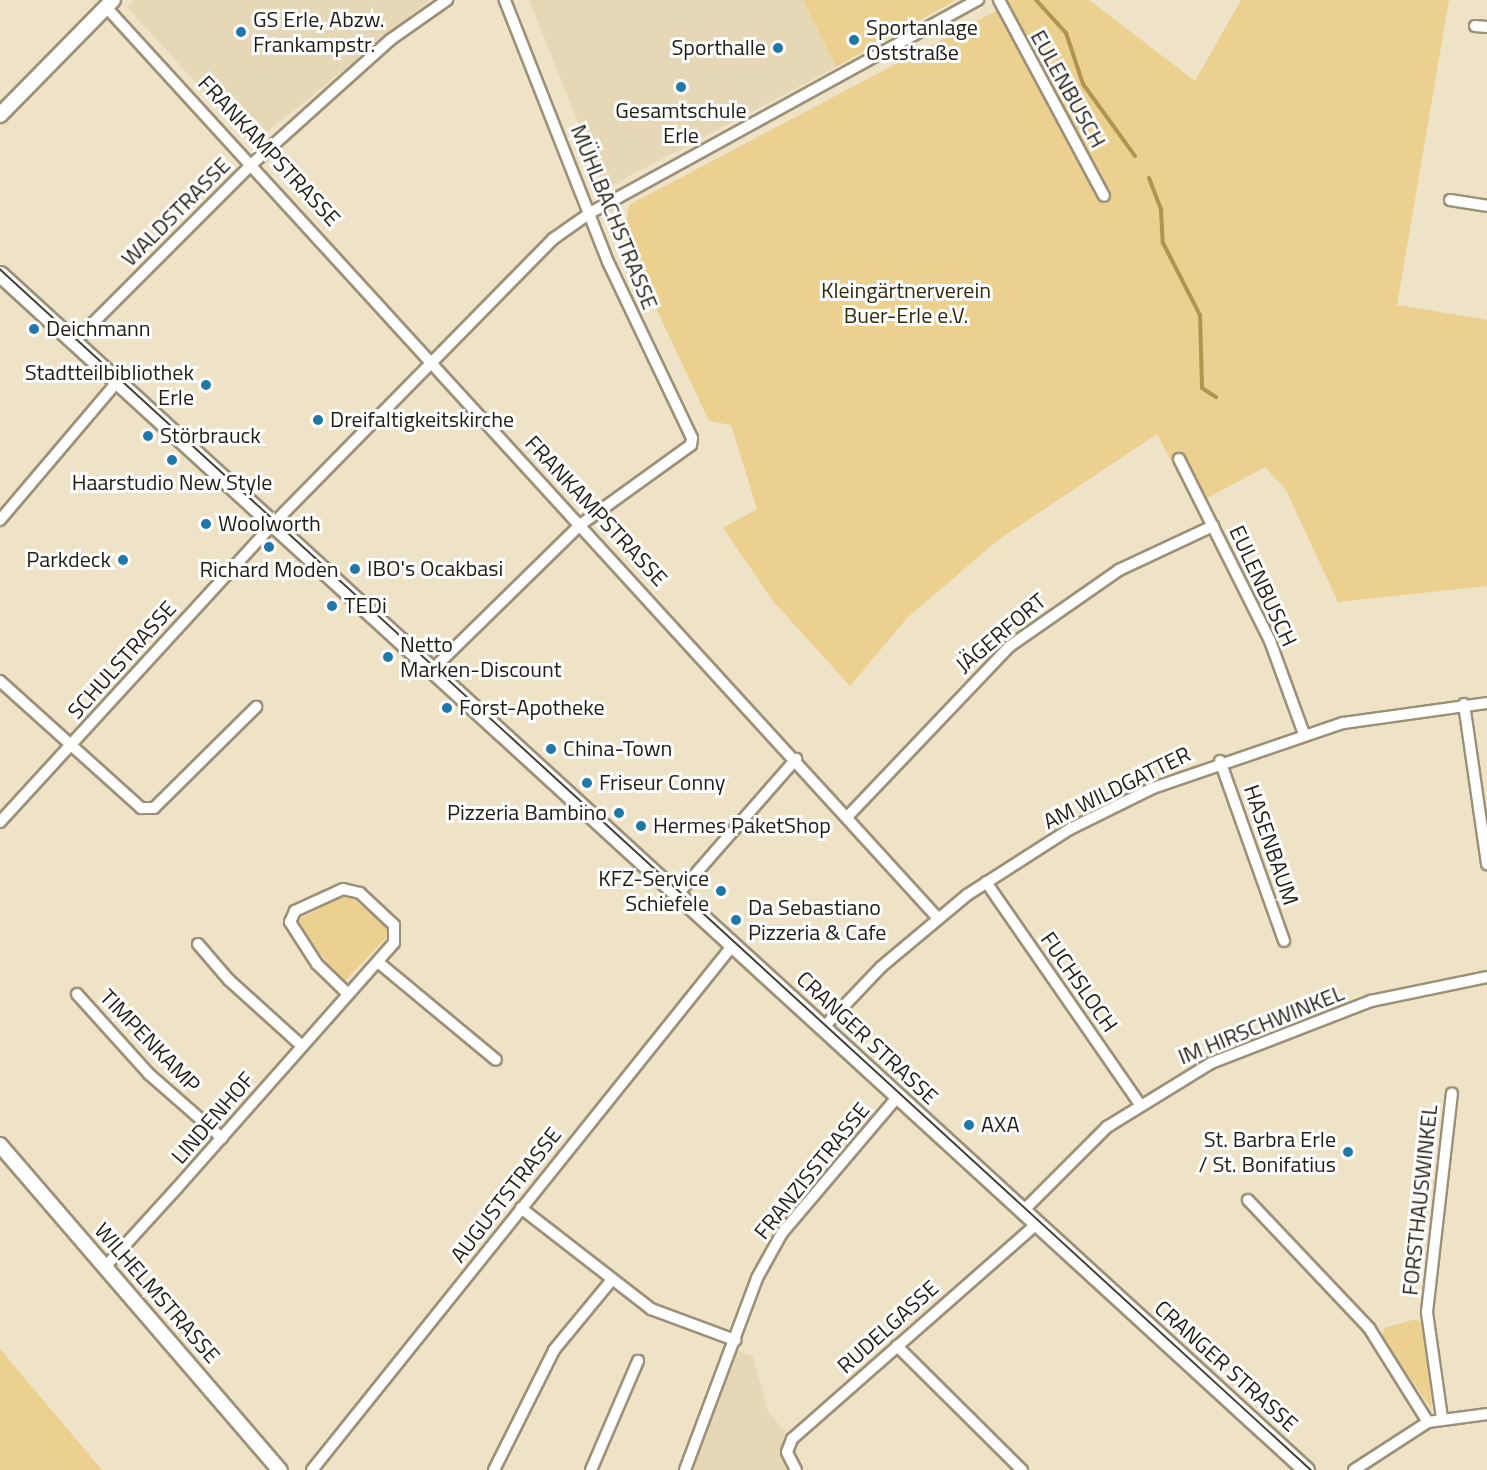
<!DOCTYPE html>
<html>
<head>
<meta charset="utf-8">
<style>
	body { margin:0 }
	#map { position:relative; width:1487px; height:1470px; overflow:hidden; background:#eee2c7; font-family:"Titillium Web",sans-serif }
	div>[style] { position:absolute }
	.built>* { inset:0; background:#e6d7b6 }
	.green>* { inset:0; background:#ebd090 }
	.stream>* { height:4px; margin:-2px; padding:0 2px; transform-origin:2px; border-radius:2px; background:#b1944e }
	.roads { filter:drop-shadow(2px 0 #9c9178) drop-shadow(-2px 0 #9c9178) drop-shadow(0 2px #9c9178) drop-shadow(0 -2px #9c9178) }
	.minor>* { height:10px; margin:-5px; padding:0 5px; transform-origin:5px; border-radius:5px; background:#fff }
	.tertiary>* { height:14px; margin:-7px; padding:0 7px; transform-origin:7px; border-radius:7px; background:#fff }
	.secondary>* { height:15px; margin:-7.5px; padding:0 7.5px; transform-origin:7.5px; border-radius:7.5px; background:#fff }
	.tram>* { height:1.5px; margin:-0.75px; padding:0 0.75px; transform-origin:0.75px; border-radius:0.75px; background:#464033 }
	.dots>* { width:16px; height:16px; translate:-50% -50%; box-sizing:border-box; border:3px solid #fff; border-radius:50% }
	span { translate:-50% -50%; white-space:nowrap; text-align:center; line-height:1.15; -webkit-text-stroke:6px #fff; paint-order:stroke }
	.poi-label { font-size:22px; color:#221d14 }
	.left { translate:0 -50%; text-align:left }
	.right { translate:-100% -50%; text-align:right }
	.street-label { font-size:22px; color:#221d14 }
	.park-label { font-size:22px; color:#362909 }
</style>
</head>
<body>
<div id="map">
	<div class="built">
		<i style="clip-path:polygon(134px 0,430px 0,252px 144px,127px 7px)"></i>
		<i style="clip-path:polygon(529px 0,803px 0,836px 67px,605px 189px)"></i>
		<i style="clip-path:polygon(738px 1351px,753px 1357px,768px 1411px,785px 1432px,781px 1455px,787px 1470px,692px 1470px)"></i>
	</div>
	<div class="green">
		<i style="clip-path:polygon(803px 0,956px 0,836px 67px)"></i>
		<i style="clip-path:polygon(1005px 0,1089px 0,1195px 81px,1241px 0,1449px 0,1397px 305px,1487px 320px,1487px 586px,1338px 602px,1286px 490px,1265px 467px,1194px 505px,1157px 434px,998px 540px,907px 618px,850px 686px,773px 601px,723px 528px,757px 509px,731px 425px,709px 421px,624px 240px,629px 205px,994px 12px)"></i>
		<i style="clip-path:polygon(347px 894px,389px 929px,389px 935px,343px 983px,295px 921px)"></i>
		<i style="clip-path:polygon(1416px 1319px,1425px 1327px,1432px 1409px,1381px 1338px,1384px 1328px)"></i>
		<i style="clip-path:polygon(0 1349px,102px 1470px,0 1470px)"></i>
	</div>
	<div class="stream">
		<i style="left:1036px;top:0;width:45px;rotate:47.7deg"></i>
		<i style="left:1066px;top:33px;width:54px;rotate:71.6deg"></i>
		<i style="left:1083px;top:84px;width:89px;rotate:54.2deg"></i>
		<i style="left:1149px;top:178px;width:34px;rotate:69deg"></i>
		<i style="left:1161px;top:210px;width:33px;rotate:87deg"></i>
		<i style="left:1163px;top:243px;width:81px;rotate:62.8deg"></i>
		<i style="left:1200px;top:315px;width:73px;rotate:88.4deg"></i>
		<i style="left:1202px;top:388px;width:17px;rotate:33deg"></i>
	</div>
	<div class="roads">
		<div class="minor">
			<i style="left:999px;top:0;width:222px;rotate:61.8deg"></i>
			<i style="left:106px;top:7px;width:1234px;rotate:47.6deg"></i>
			<i style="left:1475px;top:26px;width:12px;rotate:5deg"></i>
			<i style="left:1450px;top:200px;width:37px;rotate:9deg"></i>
			<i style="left:75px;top:341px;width:250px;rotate:-45deg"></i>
			<i style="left:252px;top:164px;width:186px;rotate:-41.9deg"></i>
			<i style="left:390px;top:40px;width:70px;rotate:-35.1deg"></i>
			<i style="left:1179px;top:459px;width:203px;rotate:63.4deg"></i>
			<i style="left:1270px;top:641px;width:99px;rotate:69.9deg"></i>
			<i style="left:0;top:520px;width:182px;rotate:-49.7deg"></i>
			<i style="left:432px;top:670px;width:207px;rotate:-44.4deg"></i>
			<i style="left:580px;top:525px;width:137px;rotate:-35.8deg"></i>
			<i style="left:691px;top:445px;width:7px;rotate:-82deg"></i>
			<i style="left:692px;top:438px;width:195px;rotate:-115.5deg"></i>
			<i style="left:608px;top:262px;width:282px;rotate:-111.5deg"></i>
			<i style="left:0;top:681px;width:190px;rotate:42deg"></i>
			<i style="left:141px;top:808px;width:13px"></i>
			<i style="left:154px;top:808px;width:144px;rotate:-44.7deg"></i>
			<i style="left:1464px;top:704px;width:162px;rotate:81.8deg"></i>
			<i style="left:1220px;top:761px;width:191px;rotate:70.4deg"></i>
			<i style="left:849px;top:815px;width:233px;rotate:-46.4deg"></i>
			<i style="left:1010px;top:646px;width:133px;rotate:-34.9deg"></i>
			<i style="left:1119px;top:570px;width:104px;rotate:-25.1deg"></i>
			<i style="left:0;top:822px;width:401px;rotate:-47.5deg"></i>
			<i style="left:271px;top:526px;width:402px;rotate:-45.5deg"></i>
			<i style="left:553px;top:239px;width:45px;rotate:-35.1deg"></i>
			<i style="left:590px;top:213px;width:443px;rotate:-28.8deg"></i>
			<i style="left:986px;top:882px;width:270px;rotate:55.3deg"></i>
			<i style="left:677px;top:895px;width:181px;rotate:-48.8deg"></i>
			<i style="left:198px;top:944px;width:48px;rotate:49.3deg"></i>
			<i style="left:229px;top:980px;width:98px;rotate:42.1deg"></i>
			<i style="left:378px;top:962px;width:153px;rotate:39.7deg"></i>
			<i style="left:77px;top:994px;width:108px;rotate:48deg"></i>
			<i style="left:149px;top:1074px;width:97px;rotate:41.2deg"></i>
			<i style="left:823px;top:1028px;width:84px;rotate:-46.4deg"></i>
			<i style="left:881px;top:967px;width:112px;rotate:-39.9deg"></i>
			<i style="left:967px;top:895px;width:122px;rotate:-32.7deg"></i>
			<i style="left:1070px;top:829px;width:93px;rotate:-26.3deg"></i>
			<i style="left:1153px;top:788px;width:201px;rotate:-18.9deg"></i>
			<i style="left:1343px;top:723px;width:145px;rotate:-7.9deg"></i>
			<i style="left:1248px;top:1200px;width:176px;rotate:46.6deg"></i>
			<i style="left:1369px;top:1328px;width:111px;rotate:57.9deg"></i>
			<i style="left:521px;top:1208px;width:165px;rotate:37.8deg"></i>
			<i style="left:651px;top:1309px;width:90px;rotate:20.3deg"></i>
			<i style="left:1023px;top:1211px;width:119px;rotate:-45deg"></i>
			<i style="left:1107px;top:1127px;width:122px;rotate:-31.6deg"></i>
			<i style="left:1211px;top:1063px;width:172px;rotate:-21.2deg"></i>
			<i style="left:1371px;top:1001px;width:118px;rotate:-11.7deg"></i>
			<i style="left:106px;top:1266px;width:105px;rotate:-47.7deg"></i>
			<i style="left:177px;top:1188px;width:327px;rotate:-48.5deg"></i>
			<i style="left:394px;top:943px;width:18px;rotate:-90deg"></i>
			<i style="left:394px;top:925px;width:47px;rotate:-136.7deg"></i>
			<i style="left:360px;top:893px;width:17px;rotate:-167deg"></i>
			<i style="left:343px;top:889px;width:53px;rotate:155.4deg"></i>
			<i style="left:295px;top:911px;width:12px;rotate:114deg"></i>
			<i style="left:290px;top:922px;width:50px;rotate:57.3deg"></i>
			<i style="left:317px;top:964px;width:43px;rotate:44.1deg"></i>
			<i style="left:897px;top:1346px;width:176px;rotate:44.8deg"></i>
			<i style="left:1442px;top:1418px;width:107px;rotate:-98.1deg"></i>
			<i style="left:1427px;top:1312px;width:220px;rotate:-83.5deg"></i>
			<i style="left:312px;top:1470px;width:673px;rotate:-51.27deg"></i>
			<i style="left:494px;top:1470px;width:134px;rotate:-63.4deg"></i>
			<i style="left:554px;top:1350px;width:88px;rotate:-50.5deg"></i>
			<i style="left:591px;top:1470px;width:119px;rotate:-66.7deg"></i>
			<i style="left:685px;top:1470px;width:205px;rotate:-69.4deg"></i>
			<i style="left:757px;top:1278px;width:51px;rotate:-60.9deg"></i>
			<i style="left:782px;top:1233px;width:180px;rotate:-49.7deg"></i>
			<i style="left:796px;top:1470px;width:20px;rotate:-117deg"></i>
			<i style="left:787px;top:1452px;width:14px;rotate:-69deg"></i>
			<i style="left:792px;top:1439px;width:326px;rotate:-41.3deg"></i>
			<i style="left:1354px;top:1470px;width:88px;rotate:-33deg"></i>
			<i style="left:1428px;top:1422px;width:60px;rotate:-7.7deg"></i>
		</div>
		<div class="tertiary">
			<i style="left:0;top:115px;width:161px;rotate:-45.5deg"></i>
			<i style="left:0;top:1145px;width:429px;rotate:49.3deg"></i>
		</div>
		<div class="secondary">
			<i style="left:0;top:274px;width:1771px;rotate:42.48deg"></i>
		</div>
	</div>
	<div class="tram">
		<i style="left:0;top:269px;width:1778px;rotate:42.49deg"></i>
	</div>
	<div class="dots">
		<i style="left:241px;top:32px;background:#1f78a7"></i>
		<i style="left:854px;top:40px;background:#1f78a7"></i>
		<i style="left:778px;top:48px;background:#1f78a7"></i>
		<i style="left:681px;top:87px;background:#1f78a7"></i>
		<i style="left:34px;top:329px;background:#1f78a7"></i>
		<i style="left:206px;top:385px;background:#1f78a7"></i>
		<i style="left:318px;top:420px;background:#1f78a7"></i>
		<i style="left:148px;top:436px;background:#1f78a7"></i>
		<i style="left:172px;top:460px;background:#1f78a7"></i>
		<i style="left:206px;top:524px;background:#1f78a7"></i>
		<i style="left:269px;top:547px;background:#1f78a7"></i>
		<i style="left:123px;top:560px;background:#1f78a7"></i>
		<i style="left:355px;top:569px;background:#1f78a7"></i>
		<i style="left:332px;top:606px;background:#1f78a7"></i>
		<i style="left:388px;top:657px;background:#1f78a7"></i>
		<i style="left:447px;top:708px;background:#1f78a7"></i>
		<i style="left:551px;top:749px;background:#1f78a7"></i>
		<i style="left:587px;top:783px;background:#1f78a7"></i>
		<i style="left:619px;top:813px;background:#1f78a7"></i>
		<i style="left:641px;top:826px;background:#1f78a7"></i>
		<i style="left:721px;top:891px;background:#1f78a7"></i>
		<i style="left:736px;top:920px;background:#1f78a7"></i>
		<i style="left:969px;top:1125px;background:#1f78a7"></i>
		<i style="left:1348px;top:1152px;background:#1f78a7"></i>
	</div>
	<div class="poi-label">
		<span class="left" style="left:253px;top:32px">GS Erle, Abzw.<br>Frankampstr.</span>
		<span class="left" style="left:866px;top:40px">Sportanlage<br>Oststraße</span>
		<span class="right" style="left:766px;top:48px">Sporthalle</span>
		<span style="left:681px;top:123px">Gesamtschule<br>Erle</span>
		<span class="left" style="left:46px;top:329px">Deichmann</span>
		<span class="right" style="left:194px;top:385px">Stadtteilbibliothek<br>Erle</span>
		<span class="left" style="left:330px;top:420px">Dreifaltigkeitskirche</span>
		<span class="left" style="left:160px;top:436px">Störbrauck</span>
		<span style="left:172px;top:483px">Haarstudio New Style</span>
		<span class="left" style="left:218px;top:524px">Woolworth</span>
		<span class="right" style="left:111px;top:560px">Parkdeck</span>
		<span class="left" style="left:367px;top:569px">IBO's Ocakbasi</span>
		<span style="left:269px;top:570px">Richard Moden</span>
		<span class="left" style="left:344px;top:606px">TEDi</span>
		<span class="left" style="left:400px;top:657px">Netto<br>Marken-Discount</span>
		<span class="left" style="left:459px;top:708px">Forst-Apotheke</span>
		<span class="left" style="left:563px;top:749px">China-Town</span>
		<span class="left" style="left:599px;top:783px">Friseur Conny</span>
		<span class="right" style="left:607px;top:813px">Pizzeria Bambino</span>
		<span class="left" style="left:653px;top:826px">Hermes PaketShop</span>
		<span class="right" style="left:709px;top:891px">KFZ-Service<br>Schiefele</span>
		<span class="left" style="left:748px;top:920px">Da Sebastiano<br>Pizzeria &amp; Cafe</span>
		<span class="left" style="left:981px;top:1125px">AXA</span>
		<span class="right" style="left:1336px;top:1152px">St. Barbra Erle<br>/ St. Bonifatius</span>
	</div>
	<div class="street-label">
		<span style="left:1068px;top:89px;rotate:61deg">EULENBUSCH</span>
		<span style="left:269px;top:151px;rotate:47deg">FRANKAMPSTRASSE</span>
		<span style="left:176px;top:212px;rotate:-45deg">WALDSTRASSE</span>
		<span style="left:614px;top:217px;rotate:68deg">MÜHLBACHSTRASSE</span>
		<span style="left:596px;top:511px;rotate:47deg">FRANKAMPSTRASSE</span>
		<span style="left:1263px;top:586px;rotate:65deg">EULENBUSCH</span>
		<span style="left:1001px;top:633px;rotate:-40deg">JÄGERFORT</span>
		<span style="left:122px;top:660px;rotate:-48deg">SCHULSTRASSE</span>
		<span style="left:1117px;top:788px;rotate:-26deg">AM WILDGATTER</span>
		<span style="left:1271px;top:845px;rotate:71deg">HASENBAUM</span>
		<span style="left:1079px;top:982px;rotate:55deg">FUCHSLOCH</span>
		<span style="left:1261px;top:1025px;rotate:-22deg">IM HIRSCHWINKEL</span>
		<span style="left:867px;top:1038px;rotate:43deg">CRANGER STRASSE</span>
		<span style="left:150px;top:1041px;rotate:46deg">TIMPENKAMP</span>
		<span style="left:213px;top:1118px;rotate:-49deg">LINDENHOF</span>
		<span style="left:812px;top:1171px;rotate:-51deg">FRANZISSTRASSE</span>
		<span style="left:506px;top:1195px;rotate:-52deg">AUGUSTSTRASSE</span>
		<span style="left:1420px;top:1200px;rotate:-84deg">FORSTHAUSWINKEL</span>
		<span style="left:157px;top:1293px;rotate:49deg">WILHELMSTRASSE</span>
		<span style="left:888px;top:1327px;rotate:-42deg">RUDELGASSE</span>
		<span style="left:1226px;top:1366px;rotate:42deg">CRANGER STRASSE</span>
	</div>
	<div class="park-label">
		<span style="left:906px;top:303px">Kleingärtnerverein<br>Buer-Erle e.V.</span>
	</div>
</div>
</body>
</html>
